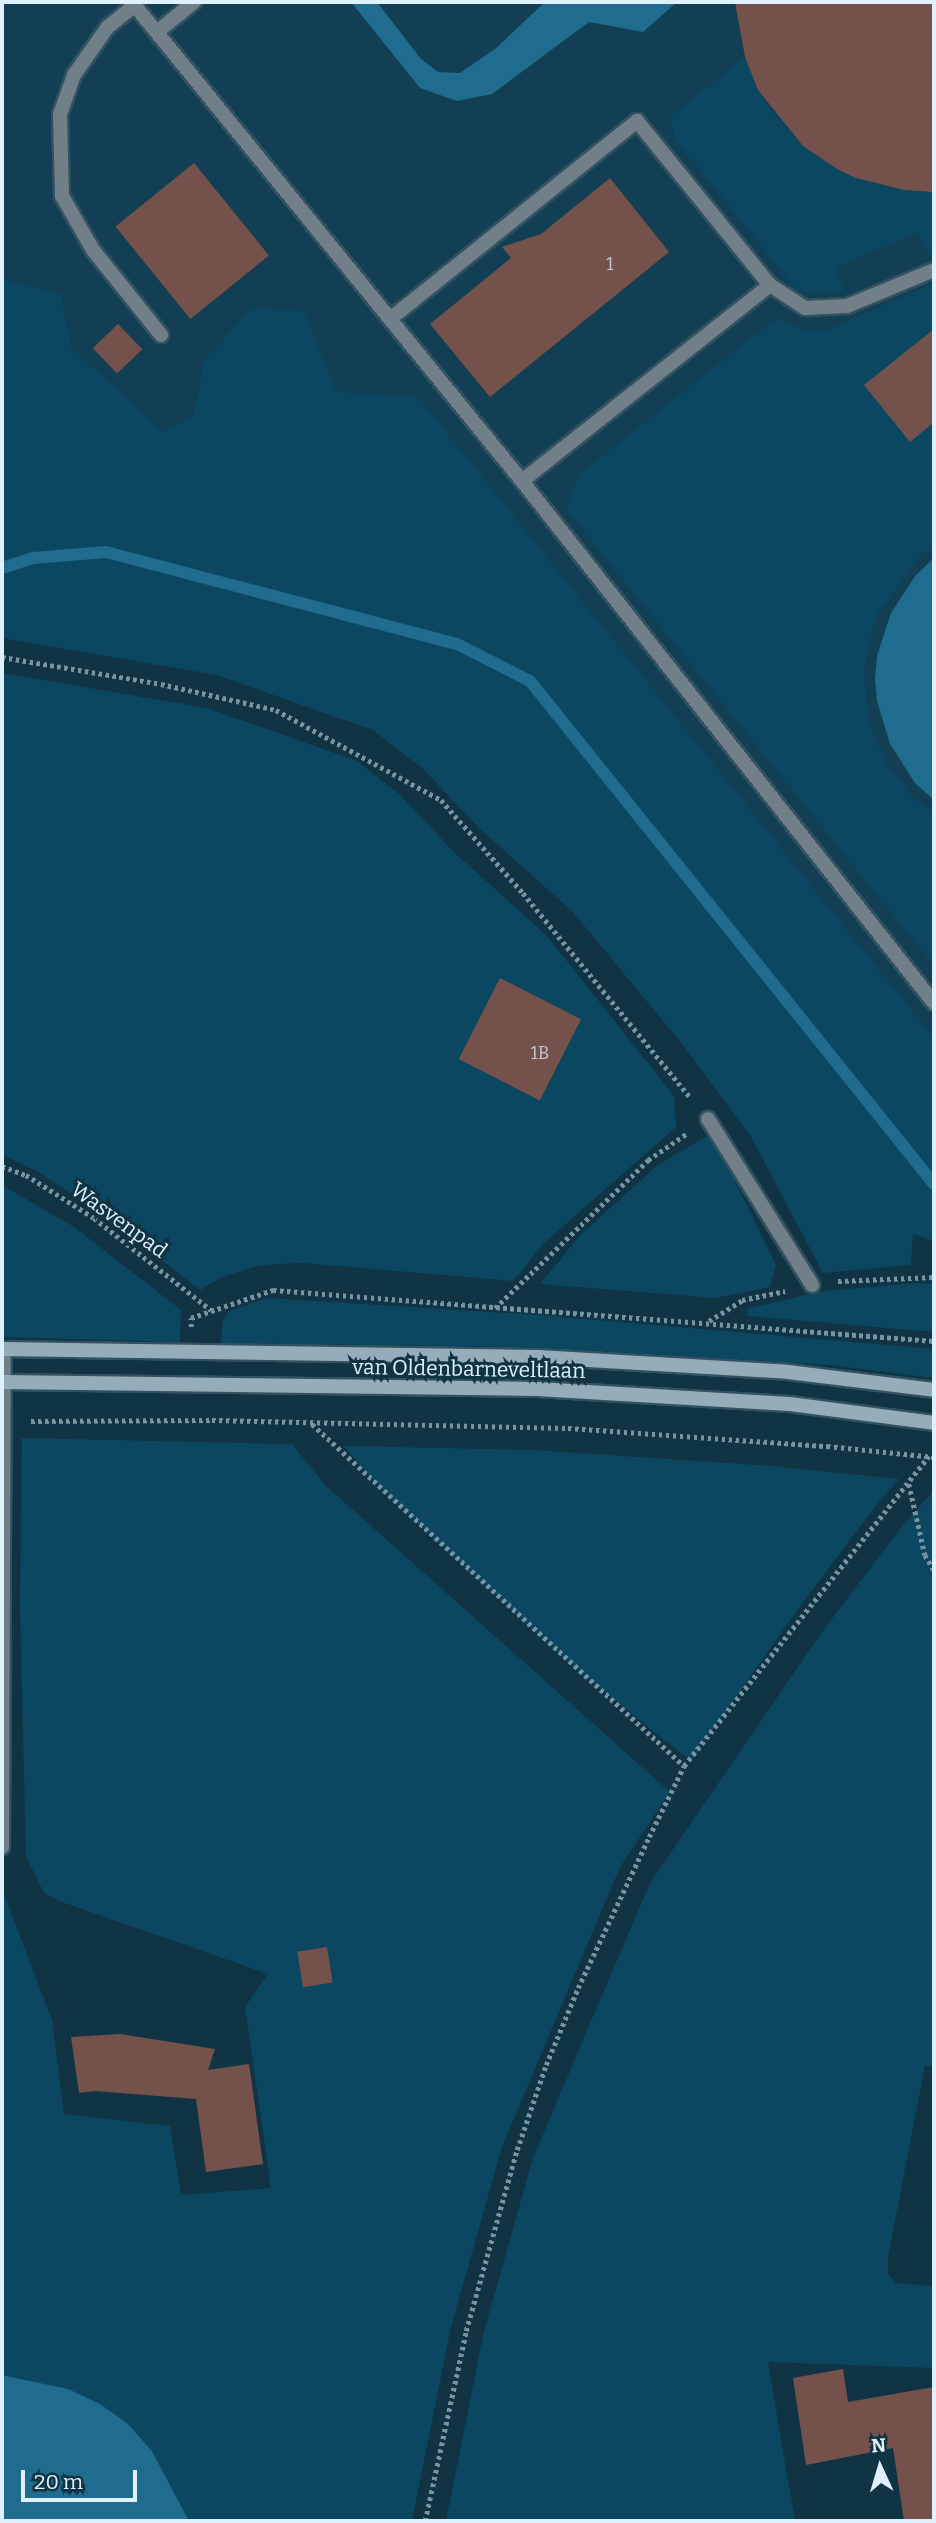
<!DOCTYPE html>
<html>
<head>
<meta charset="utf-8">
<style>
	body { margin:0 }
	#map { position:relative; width:936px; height:2523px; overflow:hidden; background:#113444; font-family:Bitter,serif }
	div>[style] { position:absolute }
	.built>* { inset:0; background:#123f53 }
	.green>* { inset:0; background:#0b4760 }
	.water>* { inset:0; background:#206c8e }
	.stream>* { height:12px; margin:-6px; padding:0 6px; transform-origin:6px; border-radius:6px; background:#206c8e }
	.building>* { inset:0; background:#75514c; transform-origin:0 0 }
	.path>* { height:4.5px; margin-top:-2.25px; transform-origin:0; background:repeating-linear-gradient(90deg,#7893a1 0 3.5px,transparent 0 7px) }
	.roads { filter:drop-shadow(2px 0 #325261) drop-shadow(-2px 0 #325261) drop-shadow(0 2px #325261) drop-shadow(0 -2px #325261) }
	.service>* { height:14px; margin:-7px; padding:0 7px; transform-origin:7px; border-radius:7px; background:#718088 }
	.secondary>* { height:14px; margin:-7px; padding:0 7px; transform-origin:7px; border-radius:7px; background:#95adbb }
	span { translate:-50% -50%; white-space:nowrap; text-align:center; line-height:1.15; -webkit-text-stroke:6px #113444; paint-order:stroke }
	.number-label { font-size:18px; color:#c4c9d0 }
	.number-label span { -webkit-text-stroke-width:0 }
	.street-label { font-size:21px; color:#def1fc }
	.frame { position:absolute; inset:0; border:4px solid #def1fc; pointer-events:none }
	.north { position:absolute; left:845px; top:2432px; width:70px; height:70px; -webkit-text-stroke:5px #113444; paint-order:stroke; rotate:356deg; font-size:19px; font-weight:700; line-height:28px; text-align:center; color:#def1fc }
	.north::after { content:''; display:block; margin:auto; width:24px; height:32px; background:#def1fc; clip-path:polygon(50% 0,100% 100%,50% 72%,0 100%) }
	.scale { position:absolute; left:21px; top:2470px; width:116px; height:32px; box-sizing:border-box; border:4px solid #def1fc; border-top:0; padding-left:9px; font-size:21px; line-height:24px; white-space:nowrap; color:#def1fc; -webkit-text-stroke:5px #113444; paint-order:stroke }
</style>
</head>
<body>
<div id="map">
	<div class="built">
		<i style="clip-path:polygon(2px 2px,934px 2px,934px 1133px,522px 639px,2px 488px)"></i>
	</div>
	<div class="green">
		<i style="clip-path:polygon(745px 57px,765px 102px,792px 135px,819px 158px,856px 178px,887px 187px,934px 191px,934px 256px,930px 258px,918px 233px,835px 268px,845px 292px,799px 293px,675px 139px,670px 117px)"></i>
		<i style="clip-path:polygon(2px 279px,61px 294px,71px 347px,163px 432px,193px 416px,205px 359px,252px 308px,304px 311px,336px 392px,418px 397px,934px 1038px,934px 1241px,913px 1234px,911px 1265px,823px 1273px,751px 1137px,683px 1045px,572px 911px,479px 828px,422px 768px,373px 730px,216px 675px,2px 638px)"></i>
		<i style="clip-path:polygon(934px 283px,934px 548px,922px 554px,876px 616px,864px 668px,868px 720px,886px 763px,915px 799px,934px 812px,934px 966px,566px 509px,579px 475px,776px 318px,805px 330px,822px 332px)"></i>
		<i style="clip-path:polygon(2px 673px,207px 708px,357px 761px,399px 794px,455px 853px,547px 936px,674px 1096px,676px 1127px,543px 1244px,513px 1281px,303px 1263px,260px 1265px,222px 1277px,200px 1290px,99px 1212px,35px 1170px,2px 1155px)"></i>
		<i style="clip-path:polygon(707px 1136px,722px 1155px,776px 1265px,770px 1287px,715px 1298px,540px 1284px,581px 1234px,658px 1165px)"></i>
		<i style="clip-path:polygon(2px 1185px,74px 1227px,181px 1310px,180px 1342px,2px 1337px)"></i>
		<i style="clip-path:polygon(918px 1283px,934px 1284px,934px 1332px,747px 1316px,748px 1308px,825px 1291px)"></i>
		<i style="clip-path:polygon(267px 1298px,538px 1315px,934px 1349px,934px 1378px,830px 1365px,528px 1347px,221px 1343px,223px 1320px,229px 1311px)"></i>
		<i style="clip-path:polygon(22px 1438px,292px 1444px,325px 1485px,670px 1792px,620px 1867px,502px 2147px,451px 2327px,412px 2521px,189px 2521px,152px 2451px,68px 2389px,2px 2375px,2px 1889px,52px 2020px,64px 2114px,170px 2126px,181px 2195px,271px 2188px,245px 2007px,268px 1974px,62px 1902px,44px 1893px,26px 1856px,20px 1606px)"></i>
		<i style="clip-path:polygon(344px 1446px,533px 1450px,772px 1466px,899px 1479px,873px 1509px,795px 1613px,691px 1761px,573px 1667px,380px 1489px)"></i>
		<i style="clip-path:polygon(934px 1490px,934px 2067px,925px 2066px,888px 2257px,888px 2274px,896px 2283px,934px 2286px,934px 2368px,768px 2362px,795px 2521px,446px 2521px,483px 2335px,533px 2158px,650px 1883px,822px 1632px,899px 1530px)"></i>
	</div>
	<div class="water">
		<i style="clip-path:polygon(351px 2px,377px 2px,421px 59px,438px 72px,460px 73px,495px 49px,545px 2px,677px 2px,643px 32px,589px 22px,492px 94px,457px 101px,420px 88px)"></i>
		<i style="clip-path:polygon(934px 558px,934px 800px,915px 783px,890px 744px,877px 701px,875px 679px,877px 656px,891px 613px,916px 575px)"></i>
		<i style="clip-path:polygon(2px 2375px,68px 2389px,100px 2404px,127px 2423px,152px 2451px,189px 2521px,2px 2521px)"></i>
	</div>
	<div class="stream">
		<i style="left:2px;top:568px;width:33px;rotate:-18deg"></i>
		<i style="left:33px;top:558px;width:73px;rotate:-4.7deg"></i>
		<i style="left:106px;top:552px;width:363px;rotate:14.7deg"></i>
		<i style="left:457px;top:644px;width:82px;rotate:26.9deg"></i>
		<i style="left:530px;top:681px;width:645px;rotate:51.23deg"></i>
	</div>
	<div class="building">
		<i style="clip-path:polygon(735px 2px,934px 2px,934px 192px,904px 190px,856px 178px,837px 169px,803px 146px,758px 90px,745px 57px)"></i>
		<i style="left:194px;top:163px;width:119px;height:101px;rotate:51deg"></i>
		<i style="clip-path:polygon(610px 178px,669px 252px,490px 397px,430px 324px,511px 258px,502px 247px,541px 234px)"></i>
		<i style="left:118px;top:324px;width:35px;height:35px;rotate:46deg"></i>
		<i style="clip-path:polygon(934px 329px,934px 422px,910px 442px,864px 385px)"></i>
		<i style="left:500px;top:978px;width:91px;height:91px;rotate:27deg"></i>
		<i style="left:327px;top:1947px;width:36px;height:30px;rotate:81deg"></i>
		<i style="clip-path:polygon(120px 2034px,215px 2049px,208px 2070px,249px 2064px,263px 2164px,206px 2172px,196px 2099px,95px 2091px,79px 2093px,71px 2037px)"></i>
		<i style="clip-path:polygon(843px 2369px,848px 2402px,934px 2387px,934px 2521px,904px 2521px,893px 2448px,806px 2465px,793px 2378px)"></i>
	</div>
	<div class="path">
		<i style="left:2px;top:657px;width:161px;rotate:9.6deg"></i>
		<i style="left:161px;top:684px;width:118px;rotate:12.7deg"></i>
		<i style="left:276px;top:710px;width:188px;rotate:28.6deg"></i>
		<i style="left:441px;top:800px;width:124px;rotate:48.6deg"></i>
		<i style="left:523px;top:893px;width:265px;rotate:50.7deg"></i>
		<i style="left:2px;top:1166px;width:26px;rotate:21deg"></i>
		<i style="left:26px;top:1175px;width:80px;rotate:32.3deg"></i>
		<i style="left:94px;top:1218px;width:149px;rotate:38.2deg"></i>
		<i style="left:838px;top:1281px;width:96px;rotate:-2.4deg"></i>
		<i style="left:495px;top:1308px;width:213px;rotate:-44deg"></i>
		<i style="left:648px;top:1160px;width:46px;rotate:-34.4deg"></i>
		<i style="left:709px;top:1321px;width:39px;rotate:-32deg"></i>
		<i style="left:742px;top:1300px;width:44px;rotate:-11.8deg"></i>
		<i style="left:191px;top:1327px;width:9px;rotate:-90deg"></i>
		<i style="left:191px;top:1318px;width:87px;rotate:-18.9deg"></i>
		<i style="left:273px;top:1290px;width:663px;rotate:4.41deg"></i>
		<i style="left:31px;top:1421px;width:181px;rotate:-0.3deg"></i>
		<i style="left:212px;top:1420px;width:356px;rotate:1.3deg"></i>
		<i style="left:568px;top:1428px;width:260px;rotate:4deg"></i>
		<i style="left:827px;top:1446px;width:108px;rotate:5.9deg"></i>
		<i style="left:312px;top:1424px;width:505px;rotate:42.59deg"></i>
		<i style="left:909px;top:1484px;width:73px;rotate:77.3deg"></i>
		<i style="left:925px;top:1555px;width:17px;rotate:59deg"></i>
		<i style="left:425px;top:2521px;width:194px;rotate:-77.8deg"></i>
		<i style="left:466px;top:2331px;width:188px;rotate:-74.3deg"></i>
		<i style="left:517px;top:2150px;width:90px;rotate:-71.2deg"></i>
		<i style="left:546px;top:2065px;width:83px;rotate:-67.4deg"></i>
		<i style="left:578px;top:1988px;width:167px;rotate:-64.8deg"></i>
		<i style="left:649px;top:1837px;width:79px;rotate:-63.8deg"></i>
		<i style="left:684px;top:1766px;width:395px;rotate:-51.7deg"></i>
	</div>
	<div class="roads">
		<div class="service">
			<i style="left:132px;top:2px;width:618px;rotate:50.85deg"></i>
			<i style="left:135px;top:5px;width:36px;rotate:141deg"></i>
			<i style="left:107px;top:28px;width:57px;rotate:125.1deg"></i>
			<i style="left:74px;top:75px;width:41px;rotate:109.7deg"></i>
			<i style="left:60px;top:114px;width:82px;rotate:88.6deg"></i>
			<i style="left:62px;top:196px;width:62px;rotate:60.1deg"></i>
			<i style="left:93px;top:250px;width:109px;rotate:51.3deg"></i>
			<i style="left:157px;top:32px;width:48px;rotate:-39deg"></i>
			<i style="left:770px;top:285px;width:316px;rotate:141.7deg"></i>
			<i style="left:522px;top:481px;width:665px;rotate:51.72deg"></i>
			<i style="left:390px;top:319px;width:317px;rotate:-38.7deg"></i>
			<i style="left:637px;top:121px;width:211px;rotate:51deg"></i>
			<i style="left:770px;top:285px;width:42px;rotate:33.3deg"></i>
			<i style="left:805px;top:308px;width:42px;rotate:-2.7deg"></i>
			<i style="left:847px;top:306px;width:94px;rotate:-22.5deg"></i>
			<i style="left:708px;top:1119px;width:196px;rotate:57.9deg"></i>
			<i style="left:2px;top:1847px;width:498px;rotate:-89.8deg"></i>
		</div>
		<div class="secondary">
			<i style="left:2px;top:1349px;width:536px;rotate:0.86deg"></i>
			<i style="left:538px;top:1357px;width:250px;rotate:3.4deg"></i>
			<i style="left:788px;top:1372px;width:147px;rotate:7deg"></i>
			<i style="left:2px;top:1382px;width:535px;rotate:0.75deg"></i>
			<i style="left:537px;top:1389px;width:253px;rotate:3.4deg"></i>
			<i style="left:790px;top:1404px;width:145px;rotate:7.5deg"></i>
		</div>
	</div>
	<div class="number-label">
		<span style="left:610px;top:264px">1</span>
		<span style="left:540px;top:1053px">1B</span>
	</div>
	<div class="street-label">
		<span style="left:119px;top:1220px;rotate:36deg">Wasvenpad</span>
		<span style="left:469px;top:1369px;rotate:1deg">van Oldenbarneveltlaan</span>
	</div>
	<div class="frame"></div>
	<div class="north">N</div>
	<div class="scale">20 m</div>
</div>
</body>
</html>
